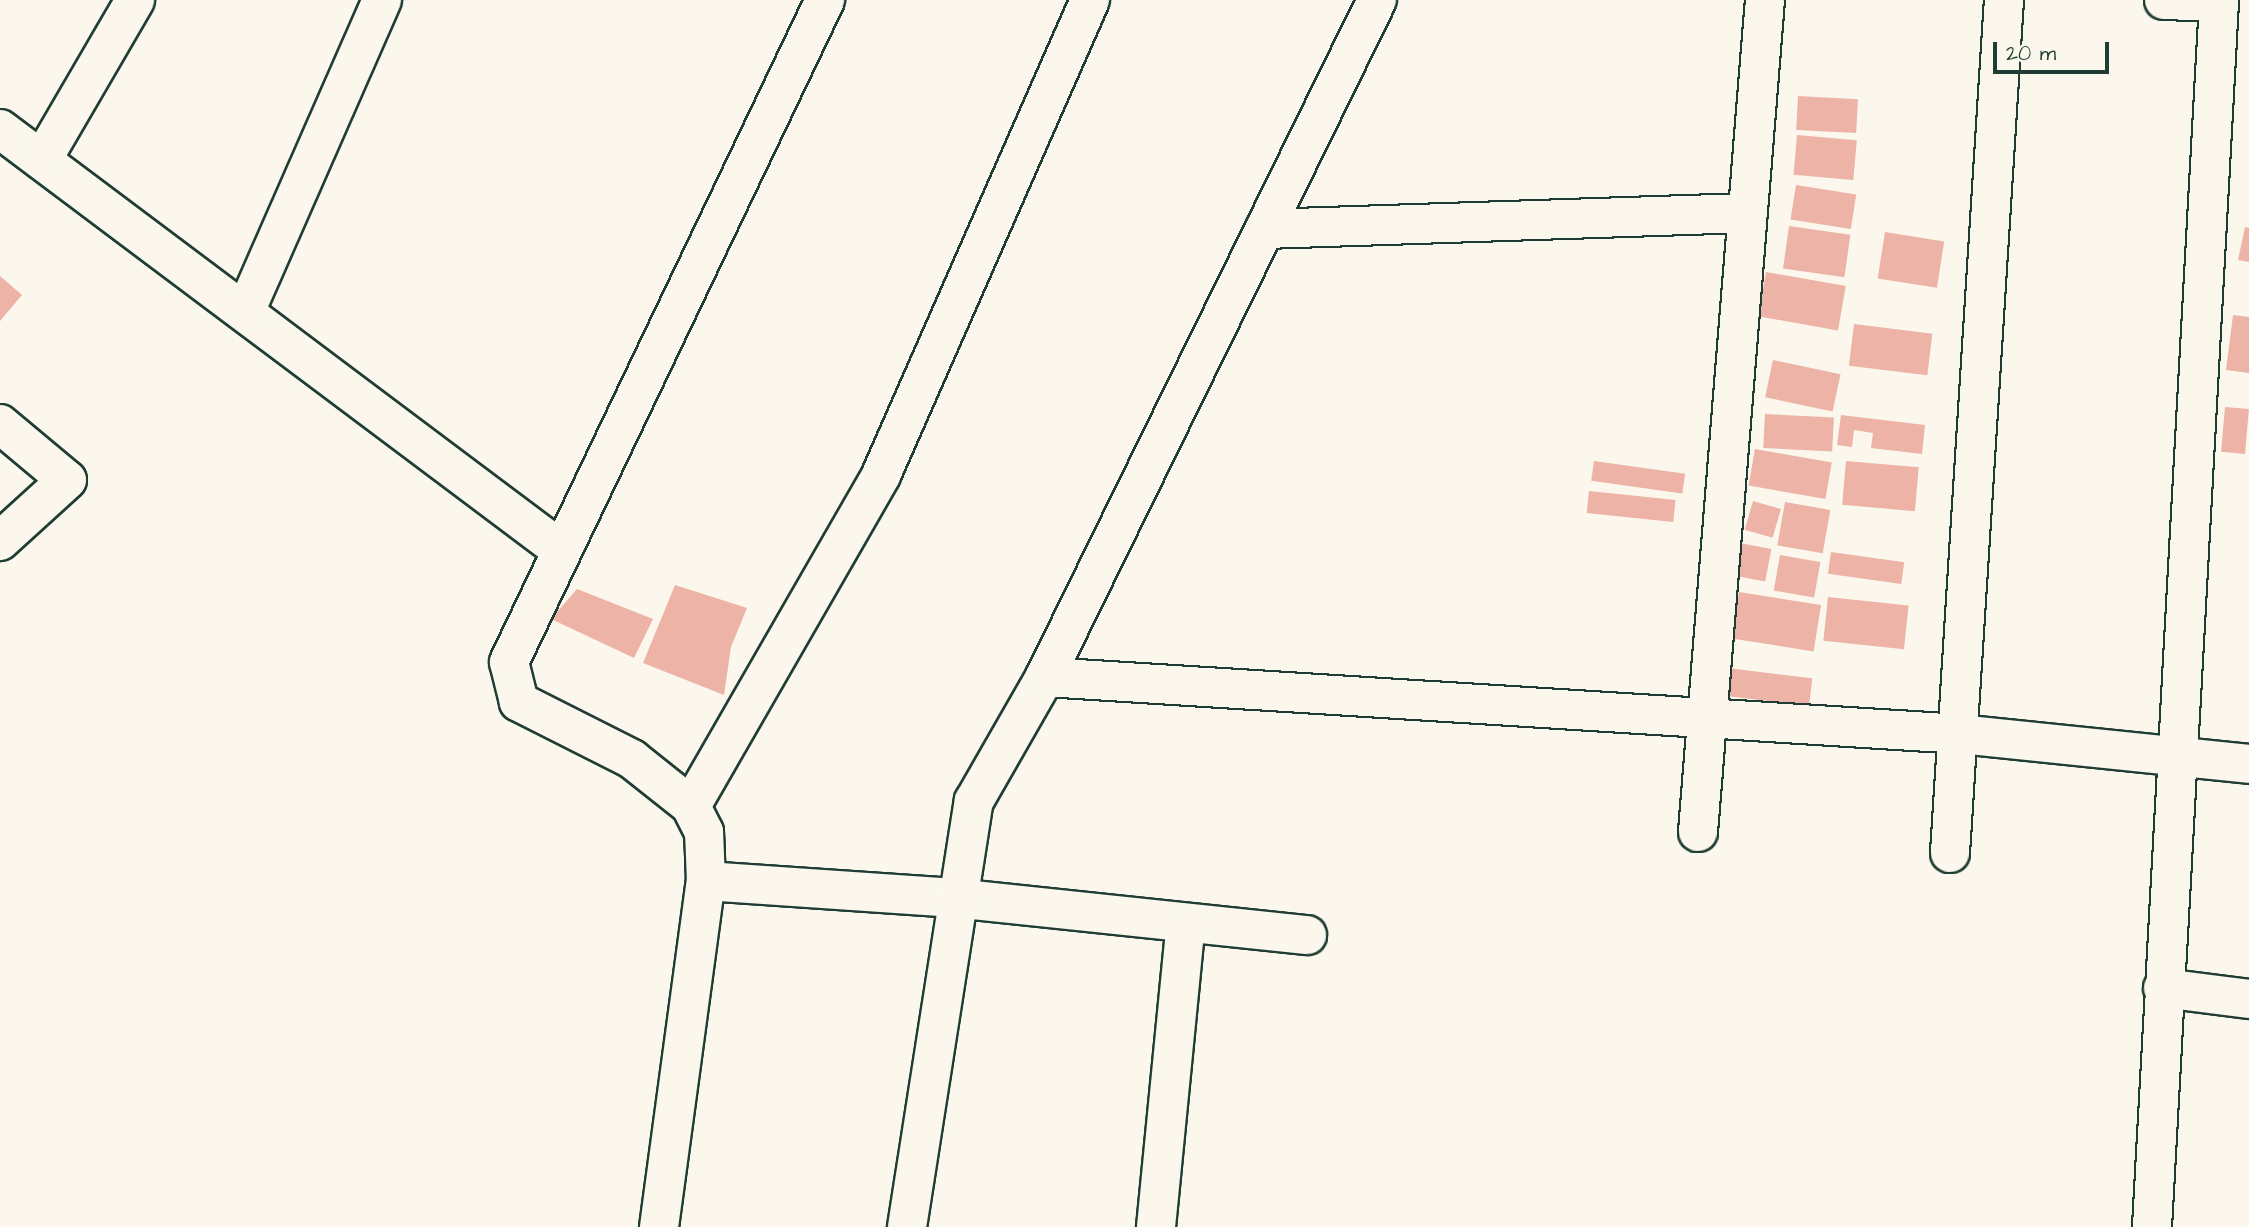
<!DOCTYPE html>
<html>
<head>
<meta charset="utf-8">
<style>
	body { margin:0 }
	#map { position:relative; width:2249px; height:1227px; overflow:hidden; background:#fbf7ec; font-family:"Architects Daughter",sans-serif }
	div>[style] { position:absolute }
	.building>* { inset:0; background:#ecb3a6; transform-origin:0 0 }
	.roads { filter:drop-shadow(2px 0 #1f3d34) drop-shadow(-2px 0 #1f3d34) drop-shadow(0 2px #1f3d34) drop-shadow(0 -2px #1f3d34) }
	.minor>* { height:38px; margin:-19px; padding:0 19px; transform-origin:19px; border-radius:19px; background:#fbf7ec }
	span { translate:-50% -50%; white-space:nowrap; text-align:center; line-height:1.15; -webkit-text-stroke:7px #fbf7ec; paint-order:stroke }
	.scale { position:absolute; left:1993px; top:42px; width:116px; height:32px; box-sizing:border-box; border:4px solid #1f3d34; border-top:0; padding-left:9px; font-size:21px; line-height:24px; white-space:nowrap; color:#1f3d34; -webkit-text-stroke:5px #fbf7ec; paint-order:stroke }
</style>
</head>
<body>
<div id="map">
	<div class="building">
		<i style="left:1798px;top:96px;width:60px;height:34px;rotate:3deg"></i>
		<i style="left:1797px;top:135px;width:60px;height:40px;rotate:5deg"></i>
		<i style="left:1796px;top:185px;width:61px;height:35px;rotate:9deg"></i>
		<i style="left:1789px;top:226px;width:62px;height:43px;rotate:8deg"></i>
		<i style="clip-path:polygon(2245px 227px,2249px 228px,2249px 262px,2238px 260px)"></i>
		<i style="left:1885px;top:232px;width:60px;height:47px;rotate:9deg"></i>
		<i style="left:1766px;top:272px;width:81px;height:45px;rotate:10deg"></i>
		<i style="clip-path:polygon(0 276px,22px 295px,0 321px)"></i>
		<i style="clip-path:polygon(2233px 315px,2249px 317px,2249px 373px,2226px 370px)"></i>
		<i style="left:1854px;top:324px;width:79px;height:42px;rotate:7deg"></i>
		<i style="left:1773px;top:360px;width:69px;height:38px;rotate:12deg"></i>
		<i style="left:2225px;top:407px;width:24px;height:45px;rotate:5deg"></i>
		<i style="left:1765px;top:414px;width:69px;height:34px;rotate:3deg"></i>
		<i style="clip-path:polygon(1841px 415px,1925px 425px,1922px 454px,1871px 448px,1873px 433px,1854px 430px,1852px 447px,1837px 445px)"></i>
		<i style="left:1755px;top:449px;width:78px;height:37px;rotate:10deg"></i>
		<i style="left:1594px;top:461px;width:92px;height:20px;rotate:8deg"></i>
		<i style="left:1846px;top:461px;width:73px;height:44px;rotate:5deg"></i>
		<i style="left:1589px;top:491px;width:87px;height:22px;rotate:6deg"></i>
		<i style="left:1753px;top:501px;width:29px;height:30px;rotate:16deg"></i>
		<i style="left:1785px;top:502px;width:46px;height:44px;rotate:10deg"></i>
		<i style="left:1740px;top:543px;width:32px;height:33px;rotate:11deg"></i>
		<i style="left:1831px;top:552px;width:74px;height:22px;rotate:8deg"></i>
		<i style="left:1780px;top:555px;width:41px;height:36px;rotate:10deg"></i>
		<i style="clip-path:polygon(675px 585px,747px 608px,731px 647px,724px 695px,643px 663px)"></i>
		<i style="clip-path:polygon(577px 589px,653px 619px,634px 658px,551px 619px)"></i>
		<i style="left:1739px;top:592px;width:83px;height:47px;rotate:9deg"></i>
		<i style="left:1828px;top:597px;width:81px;height:44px;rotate:6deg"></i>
		<i style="left:1728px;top:668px;width:85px;height:28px;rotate:7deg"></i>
	</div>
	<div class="roads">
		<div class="minor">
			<i style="left:2164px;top:0;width:55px;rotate:2.1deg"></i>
			<i style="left:0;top:129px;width:701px;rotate:36.89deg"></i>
			<i style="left:42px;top:160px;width:185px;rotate:-59.8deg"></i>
			<i style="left:1265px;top:229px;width:483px;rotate:-1.9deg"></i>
			<i style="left:245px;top:312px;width:341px;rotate:-66.3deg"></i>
			<i style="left:0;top:424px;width:87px;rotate:39.9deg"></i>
			<i style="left:67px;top:480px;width:91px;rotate:137.7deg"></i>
			<i style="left:1045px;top:677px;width:917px;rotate:3.56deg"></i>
			<i style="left:1960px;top:734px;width:291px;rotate:5.9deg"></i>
			<i style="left:691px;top:806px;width:382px;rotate:-60.1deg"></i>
			<i style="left:881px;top:475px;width:519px;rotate:-66.25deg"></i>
			<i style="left:1698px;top:832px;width:835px;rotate:-85.4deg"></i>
			<i style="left:1950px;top:853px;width:855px;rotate:-86.38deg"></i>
			<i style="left:706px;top:881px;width:249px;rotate:3.9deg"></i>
			<i style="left:954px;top:898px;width:355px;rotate:6deg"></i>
			<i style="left:2163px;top:988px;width:87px;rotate:7.3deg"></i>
			<i style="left:659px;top:1227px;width:349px;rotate:-82.3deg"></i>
			<i style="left:706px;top:881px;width:49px;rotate:-92.3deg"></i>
			<i style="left:704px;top:832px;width:29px;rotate:-117deg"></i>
			<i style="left:691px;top:806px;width:75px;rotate:-141.5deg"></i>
			<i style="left:632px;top:759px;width:127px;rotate:-153.2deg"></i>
			<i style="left:519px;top:702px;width:41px;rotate:-104deg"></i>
			<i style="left:509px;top:662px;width:734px;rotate:-64.48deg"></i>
			<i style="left:907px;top:1227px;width:431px;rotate:-81.1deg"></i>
			<i style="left:974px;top:801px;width:143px;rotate:-60.2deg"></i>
			<i style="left:1045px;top:677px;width:754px;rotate:-63.88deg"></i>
			<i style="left:1156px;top:1227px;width:305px;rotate:-84.4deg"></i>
			<i style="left:2152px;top:1227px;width:1229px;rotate:-86.87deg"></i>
		</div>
	</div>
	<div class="scale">20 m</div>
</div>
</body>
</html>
